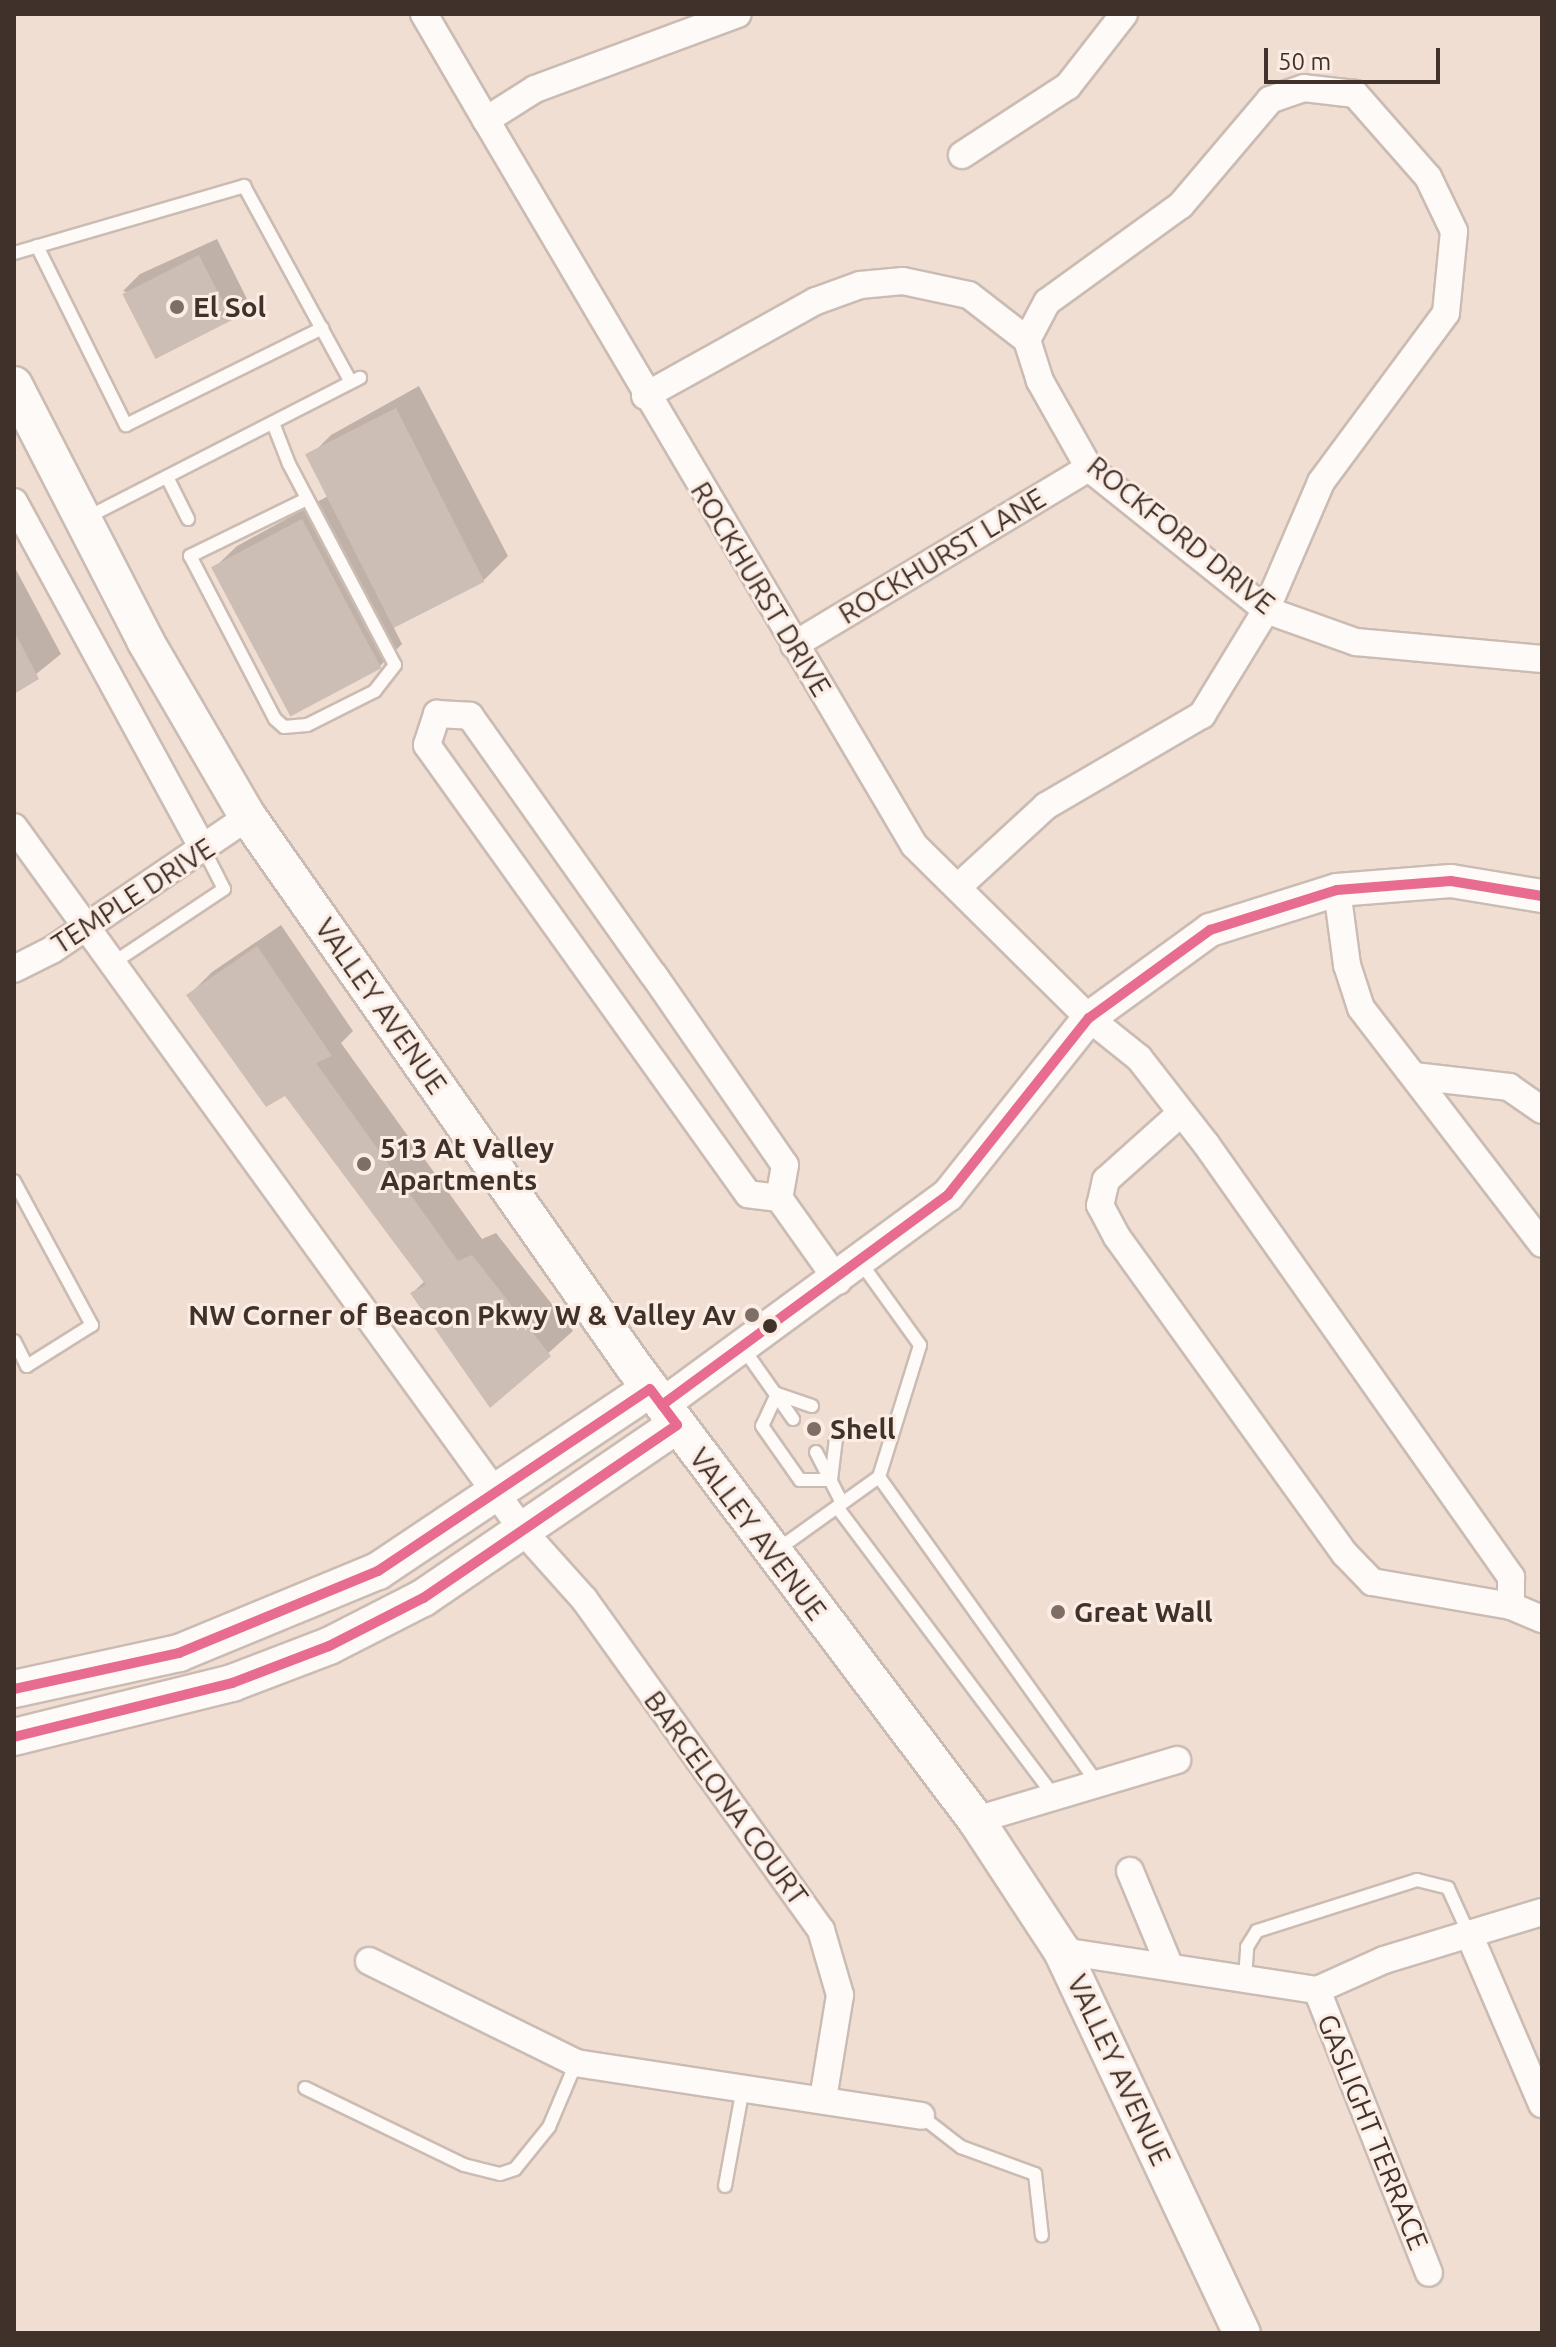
<!DOCTYPE html>
<html>
<head>
<meta charset="utf-8">
<style>
	body { margin:0 }
	#map { position:relative; width:1556px; height:2347px; overflow:hidden; background:#f1ded3; font-family:Ubuntu,sans-serif }
	div>[style] { position:absolute }
	.shadow>* { inset:0; background:#0003 }
	.building>* { inset:0; background:#cdbeb5; transform-origin:0 0 }
	.roads { filter:drop-shadow(2px 0 #cbbcb3) drop-shadow(-2px 0 #cbbcb3) drop-shadow(0 2px #cbbcb3) drop-shadow(0 -2px #cbbcb3) }
	.service>* { height:12px; margin:-6px; padding:0 6px; transform-origin:6px; border-radius:6px; background:#fdfaf8 }
	.minor>* { height:26px; margin:-13px; padding:0 13px; transform-origin:13px; border-radius:13px; background:#fdfaf8 }
	.tertiary>* { height:32px; margin:-16px; padding:0 16px; transform-origin:16px; border-radius:16px; background:#fdfaf8 }
	.secondary>* { height:36px; margin:-18px; padding:0 18px; transform-origin:18px; border-radius:18px; background:#fdfaf8 }
	.bus-1>* { height:10px; margin:-5px; padding:0 5px; transform-origin:5px; border-radius:5px; background:#e86c90 }
	.dots>* { width:22px; height:22px; translate:-50% -50%; box-sizing:border-box; border:4px solid #fbece4; border-radius:50% }
	span { translate:-50% -50%; white-space:nowrap; text-align:center; line-height:1.15; -webkit-text-stroke:6px #fbece4; paint-order:stroke }
	.poi-label { font-size:28px; color:#40312a; font-weight:700 }
	.left { translate:0 -50%; text-align:left }
	.right { translate:-100% -50%; text-align:right }
	.street-label { font-size:28px; color:#40312a }
	.frame { position:absolute; inset:0; border:16px solid #40312a; pointer-events:none }
	.scale { position:absolute; left:1264px; top:48px; width:176px; height:36px; box-sizing:border-box; border:4px solid #40312a; border-top:0; padding-left:10px; font-size:24px; line-height:28px; white-space:nowrap; color:#40312a; -webkit-text-stroke:6px #fbece4; paint-order:stroke }
</style>
</head>
<body>
<div id="map">
	<div class="shadow">
		<i style="clip-path:polygon(217px 239px,248px 301px,230px 318px,123px 291px,140px 274px)"></i>
		<i style="clip-path:polygon(419px 386px,508px 556px,485px 579px,393px 626px,402px 644px,379px 667px,214px 568px,237px 546px,328px 496px,308px 458px,331px 435px)"></i>
		<i style="clip-path:polygon(14px 566px,61px 654px,14px 692px)"></i>
		<i style="clip-path:polygon(281px 925px,353px 1031px,341px 1043px,482px 1239px,496px 1233px,573px 1331px,490px 1405px,412px 1293px,425px 1281px,285px 1094px,189px 995px,212px 972px)"></i>
	</div>
	<div class="building">
		<i style="left:199px;top:255px;width:73px;height:86px;rotate:63deg"></i>
		<i style="left:396px;top:408px;width:195px;height:102px;rotate:63deg"></i>
		<i style="left:302px;top:519px;width:169px;height:103px;rotate:62deg"></i>
		<i style="clip-path:polygon(14px 631px,39px 679px,14px 694px)"></i>
		<i style="clip-path:polygon(257px 946px,332px 1056px,316px 1063px,458px 1261px,472px 1255px,551px 1356px,490px 1408px,410px 1293px,426px 1285px,401px 1252px,285px 1096px,266px 1107px,186px 995px)"></i>
	</div>
	<div class="roads">
		<div class="service">
			<i style="left:37px;top:246px;width:200px;rotate:63.6deg"></i>
			<i style="left:126px;top:425px;width:219px;rotate:-26.3deg"></i>
			<i style="left:14px;top:253px;width:240px;rotate:-16.2deg"></i>
			<i style="left:244px;top:186px;width:223px;rotate:61.4deg"></i>
			<i style="left:273px;top:423px;width:44px;rotate:68.7deg"></i>
			<i style="left:289px;top:464px;width:227px;rotate:62.2deg"></i>
			<i style="left:395px;top:665px;width:33px;rotate:128deg"></i>
			<i style="left:375px;top:691px;width:76px;rotate:153.4deg"></i>
			<i style="left:307px;top:725px;width:23px;rotate:175deg"></i>
			<i style="left:284px;top:727px;width:12px;rotate:-138deg"></i>
			<i style="left:275px;top:719px;width:184px;rotate:-117.5deg"></i>
			<i style="left:190px;top:556px;width:130px;rotate:-26deg"></i>
			<i style="left:167px;top:477px;width:47px;rotate:63.4deg"></i>
			<i style="left:86px;top:518px;width:308px;rotate:-27.1deg"></i>
			<i style="left:110px;top:965px;width:137px;rotate:-33.7deg"></i>
			<i style="left:224px;top:889px;width:44px;rotate:-117.1deg"></i>
			<i style="left:14px;top:1181px;width:164px;rotate:61.6deg"></i>
			<i style="left:92px;top:1325px;width:77px;rotate:147.8deg"></i>
			<i style="left:27px;top:1366px;width:28px;rotate:-117deg"></i>
			<i style="left:743px;top:1348px;width:87px;rotate:54.8deg"></i>
			<i style="left:777px;top:1394px;width:35px;rotate:115deg"></i>
			<i style="left:762px;top:1426px;width:66px;rotate:54.9deg"></i>
			<i style="left:800px;top:1480px;width:31px"></i>
			<i style="left:777px;top:1394px;width:37px;rotate:19deg"></i>
			<i style="left:816px;top:1452px;width:57px;rotate:63deg"></i>
			<i style="left:879px;top:1477px;width:377px;rotate:54.5deg"></i>
			<i style="left:831px;top:1480px;width:42px;rotate:-83.2deg"></i>
			<i style="left:837px;top:1507px;width:363px;rotate:53.1deg"></i>
			<i style="left:777px;top:1550px;width:125px;rotate:-35.6deg"></i>
			<i style="left:879px;top:1477px;width:138px;rotate:-72.7deg"></i>
			<i style="left:920px;top:1345px;width:101px;rotate:-125.7deg"></i>
			<i style="left:1245px;top:1979px;width:32px;rotate:-86deg"></i>
			<i style="left:1247px;top:1947px;width:19px;rotate:-58deg"></i>
			<i style="left:1257px;top:1931px;width:168px;rotate:-17.7deg"></i>
			<i style="left:1417px;top:1880px;width:32px;rotate:14deg"></i>
			<i style="left:1448px;top:1888px;width:51px;rotate:65.5deg"></i>
			<i style="left:305px;top:2088px;width:177px;rotate:25.8deg"></i>
			<i style="left:464px;top:2165px;width:37px;rotate:14deg"></i>
			<i style="left:500px;top:2174px;width:16px;rotate:-18deg"></i>
			<i style="left:515px;top:2169px;width:54px;rotate:-51deg"></i>
			<i style="left:549px;top:2127px;width:69px;rotate:-67.1deg"></i>
			<i style="left:921px;top:2116px;width:51px;rotate:37.8deg"></i>
			<i style="left:961px;top:2147px;width:79px;rotate:20deg"></i>
			<i style="left:1035px;top:2174px;width:62px;rotate:83.6deg"></i>
			<i style="left:725px;top:2186px;width:100px;rotate:-79.6deg"></i>
		</div>
		<div class="minor">
			<i style="left:424px;top:14px;width:123px;rotate:59.7deg"></i>
			<i style="left:486px;top:120px;width:58px;rotate:-32.3deg"></i>
			<i style="left:535px;top:89px;width:216px;rotate:-20.3deg"></i>
			<i style="left:486px;top:120px;width:842px;rotate:59.44deg"></i>
			<i style="left:914px;top:845px;width:246px;rotate:44.7deg"></i>
			<i style="left:1089px;top:1018px;width:64px;rotate:38.7deg"></i>
			<i style="left:1139px;top:1058px;width:109px;rotate:52.1deg"></i>
			<i style="left:1206px;top:1144px;width:530px;rotate:54.84deg"></i>
			<i style="left:1511px;top:1577px;width:29px;rotate:90deg"></i>
			<i style="left:962px;top:155px;width:126px;rotate:-33.1deg"></i>
			<i style="left:1068px;top:86px;width:91px;rotate:-52.1deg"></i>
			<i style="left:645px;top:396px;width:196px;rotate:-29.1deg"></i>
			<i style="left:816px;top:301px;width:47px;rotate:-20deg"></i>
			<i style="left:860px;top:285px;width:43px;rotate:-5.3deg"></i>
			<i style="left:903px;top:281px;width:67px;rotate:12deg"></i>
			<i style="left:969px;top:295px;width:73px;rotate:37.8deg"></i>
			<i style="left:1027px;top:340px;width:43px;rotate:72.4deg"></i>
			<i style="left:1040px;top:381px;width:100px;rotate:60.6deg"></i>
			<i style="left:1089px;top:468px;width:227px;rotate:38.7deg"></i>
			<i style="left:1266px;top:610px;width:96px;rotate:19.6deg"></i>
			<i style="left:1356px;top:642px;width:187px;rotate:5.2deg"></i>
			<i style="left:14px;top:502px;width:396px;rotate:61.4deg"></i>
			<i style="left:794px;top:645px;width:344px;rotate:-31deg"></i>
			<i style="left:437px;top:714px;width:33px;rotate:3deg"></i>
			<i style="left:470px;top:716px;width:316px;rotate:54.7deg"></i>
			<i style="left:653px;top:974px;width:232px;rotate:55.4deg"></i>
			<i style="left:785px;top:1165px;width:34px;rotate:100deg"></i>
			<i style="left:779px;top:1198px;width:31px;rotate:-173deg"></i>
			<i style="left:748px;top:1194px;width:552px;rotate:-125.56deg"></i>
			<i style="left:427px;top:745px;width:33px;rotate:-72deg"></i>
			<i style="left:14px;top:827px;width:870px;rotate:54.12deg"></i>
			<i style="left:524px;top:1532px;width:90px;rotate:48.2deg"></i>
			<i style="left:584px;top:1599px;width:407px;rotate:54.4deg"></i>
			<i style="left:821px;top:1930px;width:68px;rotate:73.7deg"></i>
			<i style="left:840px;top:1995px;width:105px;rotate:99.3deg"></i>
			<i style="left:958px;top:887px;width:120px;rotate:-42.6deg"></i>
			<i style="left:1046px;top:806px;width:181px;rotate:-30.3deg"></i>
			<i style="left:1202px;top:715px;width:123px;rotate:-58.6deg"></i>
			<i style="left:1266px;top:610px;width:139px;rotate:-66.7deg"></i>
			<i style="left:1321px;top:482px;width:210px;rotate:-53.5deg"></i>
			<i style="left:1446px;top:313px;width:82px;rotate:-84.4deg"></i>
			<i style="left:1454px;top:231px;width:60px;rotate:-115.7deg"></i>
			<i style="left:1428px;top:177px;width:111px;rotate:-131.3deg"></i>
			<i style="left:1355px;top:94px;width:51px;rotate:-173.3deg"></i>
			<i style="left:1304px;top:88px;width:36px;rotate:161deg"></i>
			<i style="left:1270px;top:100px;width:138px;rotate:130.3deg"></i>
			<i style="left:1181px;top:205px;width:165px;rotate:144.1deg"></i>
			<i style="left:1047px;top:302px;width:43px;rotate:117.8deg"></i>
			<i style="left:1337px;top:890px;width:76px;rotate:82.4deg"></i>
			<i style="left:1347px;top:965px;width:45px;rotate:72deg"></i>
			<i style="left:1361px;top:1008px;width:297px;rotate:52.5deg"></i>
			<i style="left:14px;top:969px;width:42px;rotate:-26.6deg"></i>
			<i style="left:52px;top:950px;width:237px;rotate:-34.2deg"></i>
			<i style="left:1414px;top:1076px;width:96px;rotate:6.6deg"></i>
			<i style="left:1509px;top:1087px;width:40px;rotate:34.9deg"></i>
			<i style="left:1181px;top:1113px;width:101px;rotate:138.2deg"></i>
			<i style="left:1106px;top:1180px;width:26px;rotate:103deg"></i>
			<i style="left:1100px;top:1205px;width:36px;rotate:62deg"></i>
			<i style="left:1117px;top:1237px;width:390px;rotate:54.3deg"></i>
			<i style="left:1345px;top:1554px;width:39px;rotate:46deg"></i>
			<i style="left:1372px;top:1582px;width:141px;rotate:9.8deg"></i>
			<i style="left:1511px;top:1606px;width:34px;rotate:23deg"></i>
			<i style="left:779px;top:1198px;width:102px;rotate:54.6deg"></i>
			<i style="left:976px;top:1820px;width:210px;rotate:-16.6deg"></i>
			<i style="left:1130px;top:1871px;width:104px;rotate:67.4deg"></i>
			<i style="left:1542px;top:1912px;width:76px;rotate:163.2deg"></i>
			<i style="left:1469px;top:1934px;width:185px;rotate:66.8deg"></i>
			<i style="left:1062px;top:1951px;width:258px;rotate:8.7deg"></i>
			<i style="left:1317px;top:1990px;width:73px;rotate:-24.1deg"></i>
			<i style="left:1384px;top:1960px;width:89px;rotate:-17deg"></i>
			<i style="left:369px;top:1961px;width:231px;rotate:26.2deg"></i>
			<i style="left:576px;top:2063px;width:349px;rotate:8.7deg"></i>
			<i style="left:1317px;top:1990px;width:304px;rotate:68.4deg"></i>
		</div>
		<div class="tertiary">
			<i style="left:662px;top:1405px;width:355px;rotate:-36.3deg"></i>
			<i style="left:948px;top:1195px;width:226px;rotate:-51.5deg"></i>
			<i style="left:1089px;top:1018px;width:150px;rotate:-36deg"></i>
			<i style="left:1210px;top:930px;width:133px;rotate:-17.5deg"></i>
			<i style="left:1337px;top:890px;width:114px;rotate:-4.5deg"></i>
			<i style="left:1451px;top:881px;width:92px;rotate:9.4deg"></i>
		</div>
		<div class="secondary">
			<i style="left:14px;top:385px;width:289px;rotate:62.8deg"></i>
			<i style="left:146px;top:642px;width:203px;rotate:59.8deg"></i>
			<i style="left:248px;top:817px;width:668px;rotate:54.93deg"></i>
			<i style="left:632px;top:1364px;width:571px;rotate:52.97deg"></i>
			<i style="left:976px;top:1820px;width:157px;rotate:56.7deg"></i>
			<i style="left:1062px;top:1951px;width:422px;rotate:64.8deg"></i>
			<i style="left:14px;top:1689px;width:169px;rotate:-12.3deg"></i>
			<i style="left:179px;top:1653px;width:215px;rotate:-22.4deg"></i>
			<i style="left:378px;top:1571px;width:327px;rotate:-33.8deg"></i>
			<i style="left:14px;top:1737px;width:225px;rotate:-13.9deg"></i>
			<i style="left:232px;top:1683px;width:104px;rotate:-20.9deg"></i>
			<i style="left:329px;top:1646px;width:106px;rotate:-27.1deg"></i>
			<i style="left:423px;top:1598px;width:307px;rotate:-34.3deg"></i>
		</div>
	</div>
	<div class="bus-1">
		<i style="left:662px;top:1405px;width:355px;rotate:-36.3deg"></i>
		<i style="left:948px;top:1195px;width:226px;rotate:-51.5deg"></i>
		<i style="left:1089px;top:1018px;width:150px;rotate:-36deg"></i>
		<i style="left:1210px;top:930px;width:133px;rotate:-17.5deg"></i>
		<i style="left:1337px;top:890px;width:114px;rotate:-4.5deg"></i>
		<i style="left:1451px;top:881px;width:92px;rotate:9.4deg"></i>
		<i style="left:14px;top:1689px;width:169px;rotate:-12.3deg"></i>
		<i style="left:179px;top:1653px;width:215px;rotate:-22.4deg"></i>
		<i style="left:378px;top:1571px;width:327px;rotate:-33.8deg"></i>
		<i style="left:650px;top:1389px;width:45px;rotate:53.1deg"></i>
		<i style="left:677px;top:1425px;width:307px;rotate:145.7deg"></i>
		<i style="left:423px;top:1598px;width:106px;rotate:152.9deg"></i>
		<i style="left:329px;top:1646px;width:104px;rotate:159.1deg"></i>
		<i style="left:232px;top:1683px;width:225px;rotate:166.1deg"></i>
	</div>
	<div class="dots">
		<i style="left:177px;top:307px;background:#7e6e65"></i>
		<i style="left:364px;top:1164px;background:#7e6e65"></i>
		<i style="left:752px;top:1315px;background:#7e6e65"></i>
		<i style="left:770px;top:1326px;background:#40312a"></i>
		<i style="left:814px;top:1429px;background:#7e6e65"></i>
		<i style="left:1058px;top:1612px;background:#7e6e65"></i>
	</div>
	<div class="poi-label">
		<span class="left" style="left:193px;top:307px">El Sol</span>
		<span class="left" style="left:380px;top:1164px">513 At Valley<br>Apartments</span>
		<span class="right" style="left:736px;top:1315px">NW Corner of Beacon Pkwy W &amp; Valley Av</span>
		<span class="left" style="left:830px;top:1429px">Shell</span>
		<span class="left" style="left:1074px;top:1612px">Great Wall</span>
	</div>
	<div class="street-label">
		<span style="left:1181px;top:535px;rotate:39deg">ROCKFORD DRIVE</span>
		<span style="left:942px;top:556px;rotate:-31deg">ROCKHURST LANE</span>
		<span style="left:761px;top:589px;rotate:59deg">ROCKHURST DRIVE</span>
		<span style="left:133px;top:896px;rotate:-33deg">TEMPLE DRIVE</span>
		<span style="left:381px;top:1006px;rotate:55deg">VALLEY AVENUE</span>
		<span style="left:758px;top:1534px;rotate:53deg">VALLEY AVENUE</span>
		<span style="left:726px;top:1798px;rotate:54deg">BARCELONA COURT</span>
		<span style="left:1119px;top:2070px;rotate:65deg">VALLEY AVENUE</span>
		<span style="left:1373px;top:2132px;rotate:68deg">GASLIGHT TERRACE</span>
	</div>
	<div class="frame"></div>
	<div class="scale">50 m</div>
</div>
</body>
</html>
